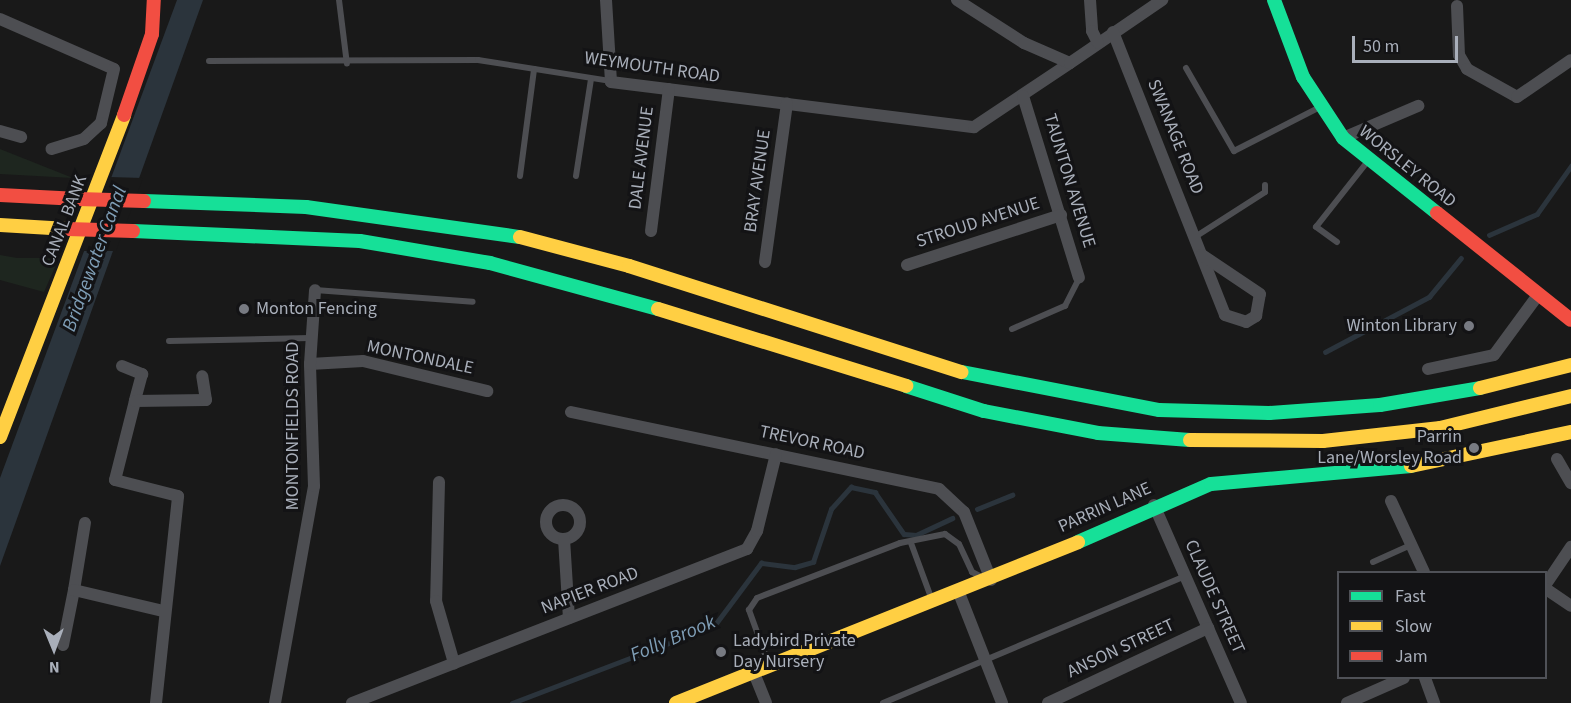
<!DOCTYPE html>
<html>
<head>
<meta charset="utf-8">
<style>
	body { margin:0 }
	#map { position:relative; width:1571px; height:703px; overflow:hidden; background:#191919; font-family:"Source Sans 3",sans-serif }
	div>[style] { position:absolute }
	.green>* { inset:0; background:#1e261f }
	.water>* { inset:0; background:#2b343c }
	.pier>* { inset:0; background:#191919 }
	.stream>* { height:4.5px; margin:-2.25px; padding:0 2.25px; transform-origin:2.25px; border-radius:2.25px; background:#2b343c }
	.lane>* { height:6px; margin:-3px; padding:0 3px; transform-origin:3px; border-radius:3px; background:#4d4e52 }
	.street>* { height:12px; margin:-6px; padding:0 6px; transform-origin:6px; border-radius:6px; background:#4d4e52 }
	.street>.ring { margin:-6px; padding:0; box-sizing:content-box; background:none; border:12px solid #4d4e52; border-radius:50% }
	.fast>* { height:14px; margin:-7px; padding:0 7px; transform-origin:7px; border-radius:7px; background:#16e098 }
	.slow>* { height:14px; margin:-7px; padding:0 7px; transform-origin:7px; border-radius:7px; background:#ffcf43 }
	.jam>* { height:14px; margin:-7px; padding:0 7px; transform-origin:7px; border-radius:7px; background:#f24e42 }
	.jam-bridge>* { height:14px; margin:-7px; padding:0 7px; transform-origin:7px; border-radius:7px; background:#f24e42 }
	.dots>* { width:16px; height:16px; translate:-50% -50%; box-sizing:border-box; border:3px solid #131315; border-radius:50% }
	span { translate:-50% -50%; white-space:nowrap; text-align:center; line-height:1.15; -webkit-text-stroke:6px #131315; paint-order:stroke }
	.street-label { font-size:18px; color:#a9afba }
	.poi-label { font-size:18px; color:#a9afba }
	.left { translate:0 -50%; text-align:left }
	.right { translate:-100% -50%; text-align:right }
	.water-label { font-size:20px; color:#7f9eb6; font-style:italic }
	.legend { position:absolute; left:1337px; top:571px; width:210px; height:108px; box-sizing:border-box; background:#131315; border:2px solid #4f5157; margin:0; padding:8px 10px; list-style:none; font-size:18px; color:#a9afba }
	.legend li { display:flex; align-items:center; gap:12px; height:30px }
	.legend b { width:30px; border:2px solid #4f5157 }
	.north { position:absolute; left:24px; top:619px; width:60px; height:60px; -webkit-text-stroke:4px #131315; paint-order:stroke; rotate:179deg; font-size:16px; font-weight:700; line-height:24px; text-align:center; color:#a9afba }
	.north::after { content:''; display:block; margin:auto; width:21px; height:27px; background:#a9afba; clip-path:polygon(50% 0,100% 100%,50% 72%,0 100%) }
	.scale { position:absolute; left:1352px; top:36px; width:106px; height:27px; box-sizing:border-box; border:3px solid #a9afba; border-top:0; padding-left:8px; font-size:18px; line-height:21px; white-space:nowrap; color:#a9afba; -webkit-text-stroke:4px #131315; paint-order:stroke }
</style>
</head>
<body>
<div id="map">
	<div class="green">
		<i style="clip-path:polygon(0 149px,73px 178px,0 174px)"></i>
		<i style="clip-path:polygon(0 255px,17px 258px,59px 258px,44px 292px,0 280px)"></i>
	</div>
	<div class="water">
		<i style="clip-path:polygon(177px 0,203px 0,0 566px,0 478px)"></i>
	</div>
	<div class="pier">
		<i style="clip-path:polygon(109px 177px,143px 178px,116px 251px,81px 251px)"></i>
	</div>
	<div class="stream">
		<i style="left:1489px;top:235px;width:52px;rotate:-23.6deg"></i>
		<i style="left:1537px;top:214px;width:59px;rotate:-54.7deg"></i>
		<i style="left:1325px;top:352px;width:118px;rotate:-27.9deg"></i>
		<i style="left:1429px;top:297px;width:50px;rotate:-50.6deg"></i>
		<i style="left:977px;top:509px;width:38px;rotate:-22deg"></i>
		<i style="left:512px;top:703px;width:216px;rotate:-20.9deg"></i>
		<i style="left:714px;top:626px;width:79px;rotate:-53.3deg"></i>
		<i style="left:761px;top:563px;width:34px;rotate:7deg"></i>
		<i style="left:795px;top:567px;width:19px;rotate:-16deg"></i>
		<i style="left:813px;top:562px;width:56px;rotate:-71.2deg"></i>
		<i style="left:831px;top:509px;width:30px;rotate:-48deg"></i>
		<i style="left:851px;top:487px;width:25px;rotate:12deg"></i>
		<i style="left:875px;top:492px;width:51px;rotate:55.4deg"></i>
		<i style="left:904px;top:534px;width:12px;rotate:5deg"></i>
		<i style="left:916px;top:535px;width:40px;rotate:-25deg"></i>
	</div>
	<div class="lane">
		<i style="left:339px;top:0;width:64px;rotate:82.9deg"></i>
		<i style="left:209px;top:61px;width:269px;rotate:-0.2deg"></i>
		<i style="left:478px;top:60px;width:135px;rotate:9deg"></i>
		<i style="left:1186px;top:68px;width:96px;rotate:60deg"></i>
		<i style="left:1234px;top:151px;width:97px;rotate:-27.1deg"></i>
		<i style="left:520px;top:176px;width:108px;rotate:-82.5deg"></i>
		<i style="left:576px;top:176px;width:98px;rotate:-81.2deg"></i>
		<i style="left:1195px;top:237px;width:83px;rotate:-32.7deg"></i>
		<i style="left:1265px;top:192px;width:7px;rotate:-90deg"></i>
		<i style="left:1337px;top:242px;width:26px;rotate:-144deg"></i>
		<i style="left:1316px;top:227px;width:84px;rotate:-51.8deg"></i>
		<i style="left:315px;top:290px;width:158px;rotate:4.3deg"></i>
		<i style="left:1012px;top:329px;width:58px;rotate:-23.5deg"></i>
		<i style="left:1065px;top:306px;width:31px;rotate:-63deg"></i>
		<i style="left:169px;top:341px;width:141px;rotate:-1.2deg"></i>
		<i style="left:911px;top:543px;width:61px;rotate:69.8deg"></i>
		<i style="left:1373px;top:562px;width:42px;rotate:-24.1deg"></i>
		<i style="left:769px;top:665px;width:59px;rotate:-110deg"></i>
		<i style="left:749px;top:610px;width:14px;rotate:-56deg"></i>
		<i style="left:757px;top:598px;width:153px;rotate:-21deg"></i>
		<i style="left:900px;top:543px;width:46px;rotate:-11.3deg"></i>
		<i style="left:945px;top:534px;width:17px;rotate:36deg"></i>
		<i style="left:959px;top:544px;width:31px;rotate:65deg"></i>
		<i style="left:972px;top:572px;width:13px;rotate:27deg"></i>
		<i style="left:883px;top:703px;width:328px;rotate:-22.8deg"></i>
	</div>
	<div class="street">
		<i style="left:606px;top:0;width:82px;rotate:86.5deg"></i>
		<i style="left:611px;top:82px;width:366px;rotate:7.1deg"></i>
		<i style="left:974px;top:127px;width:115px;rotate:-33.7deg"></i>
		<i style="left:957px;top:0;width:80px;rotate:32.7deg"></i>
		<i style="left:1024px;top:43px;width:50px;rotate:23.5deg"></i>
		<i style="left:1070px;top:63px;width:112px;rotate:-34.4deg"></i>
		<i style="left:1090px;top:0;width:31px;rotate:86deg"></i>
		<i style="left:1092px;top:31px;width:13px;rotate:63deg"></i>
		<i style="left:1457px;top:6px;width:49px;rotate:87.7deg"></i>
		<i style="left:1459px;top:55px;width:16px;rotate:60deg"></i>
		<i style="left:1467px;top:69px;width:57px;rotate:29.2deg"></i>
		<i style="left:1517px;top:97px;width:65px;rotate:-34.4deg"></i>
		<i style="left:0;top:19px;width:124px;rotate:23.7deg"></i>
		<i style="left:114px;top:69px;width:56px;rotate:103.5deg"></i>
		<i style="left:101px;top:123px;width:23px;rotate:137deg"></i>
		<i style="left:84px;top:139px;width:34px;rotate:163deg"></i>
		<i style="left:1113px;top:32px;width:304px;rotate:68.4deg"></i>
		<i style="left:1225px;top:315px;width:22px;rotate:18deg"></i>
		<i style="left:1246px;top:322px;width:12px;rotate:-31deg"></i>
		<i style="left:1256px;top:316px;width:22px;rotate:-80deg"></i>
		<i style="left:1260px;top:294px;width:70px;rotate:-146.1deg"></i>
		<i style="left:1023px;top:96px;width:190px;rotate:72.9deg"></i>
		<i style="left:0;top:131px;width:22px;rotate:16deg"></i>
		<i style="left:1343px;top:138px;width:82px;rotate:-23.1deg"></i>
		<i style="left:651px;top:231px;width:143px;rotate:-82.8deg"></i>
		<i style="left:765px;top:262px;width:160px;rotate:-82.1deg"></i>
		<i style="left:907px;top:265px;width:162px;rotate:-18deg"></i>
		<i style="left:310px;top:364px;width:53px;rotate:-3.2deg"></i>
		<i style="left:363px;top:361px;width:128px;rotate:13.6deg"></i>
		<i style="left:122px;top:366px;width:22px;rotate:22deg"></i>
		<i style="left:142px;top:374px;width:28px;rotate:105deg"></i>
		<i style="left:1428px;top:369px;width:67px;rotate:-12deg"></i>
		<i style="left:1494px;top:355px;width:74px;rotate:-53.7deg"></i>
		<i style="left:571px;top:412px;width:376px;rotate:11.8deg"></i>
		<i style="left:939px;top:489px;width:34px;rotate:43deg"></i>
		<i style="left:964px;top:512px;width:73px;rotate:68.3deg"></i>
		<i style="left:1557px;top:459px;width:28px;rotate:60deg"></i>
		<i style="left:439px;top:482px;width:119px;rotate:91.4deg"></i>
		<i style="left:436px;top:601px;width:65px;rotate:73.8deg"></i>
		<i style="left:1391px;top:501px;width:78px;rotate:65.1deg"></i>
		<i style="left:1154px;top:505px;width:216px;rotate:66.3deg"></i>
		<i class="ring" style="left:546px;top:505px;width:22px;height:22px"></i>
		<i style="left:564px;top:539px;width:79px;rotate:86.4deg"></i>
		<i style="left:1546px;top:584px;width:45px;rotate:-56deg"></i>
		<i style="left:1546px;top:589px;width:30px;rotate:34deg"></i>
		<i style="left:74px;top:590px;width:68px;rotate:-80.7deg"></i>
		<i style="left:959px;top:593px;width:118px;rotate:68.6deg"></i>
		<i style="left:63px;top:645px;width:56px;rotate:-78.7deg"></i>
		<i style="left:74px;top:590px;width:91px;rotate:13.3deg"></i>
		<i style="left:754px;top:673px;width:32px;rotate:68deg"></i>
		<i style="left:1425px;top:678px;width:27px;rotate:70deg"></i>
		<i style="left:156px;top:703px;width:208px;rotate:-83.9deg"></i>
		<i style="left:178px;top:496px;width:65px;rotate:-165.7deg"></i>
		<i style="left:115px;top:480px;width:81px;rotate:-75.8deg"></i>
		<i style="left:135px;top:401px;width:71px;rotate:-0.8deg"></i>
		<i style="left:206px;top:400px;width:24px;rotate:-99deg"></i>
		<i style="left:275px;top:703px;width:220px;rotate:-79.8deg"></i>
		<i style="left:314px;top:486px;width:122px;rotate:-91.9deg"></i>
		<i style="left:310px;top:364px;width:74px;rotate:-86.1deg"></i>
		<i style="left:352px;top:703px;width:424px;rotate:-21.3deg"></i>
		<i style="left:747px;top:549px;width:21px;rotate:-61deg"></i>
		<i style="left:757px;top:531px;width:79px;rotate:-76.1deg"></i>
		<i style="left:1048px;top:703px;width:177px;rotate:-25.1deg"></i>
		<i style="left:1347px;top:703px;width:62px;rotate:-23.7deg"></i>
	</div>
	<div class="fast">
		<i style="left:1274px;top:0;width:82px;rotate:69.4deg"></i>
		<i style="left:1303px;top:77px;width:73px;rotate:56.7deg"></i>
		<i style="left:1343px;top:138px;width:120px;rotate:38.6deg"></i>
		<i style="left:144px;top:201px;width:162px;rotate:2.1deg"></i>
		<i style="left:306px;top:207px;width:216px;rotate:8deg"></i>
		<i style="left:133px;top:231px;width:227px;rotate:2.5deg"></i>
		<i style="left:360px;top:241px;width:132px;rotate:9.6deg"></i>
		<i style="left:490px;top:263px;width:174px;rotate:15.3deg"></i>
		<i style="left:962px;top:372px;width:201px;rotate:10.9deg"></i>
		<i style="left:1159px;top:410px;width:110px;rotate:1.6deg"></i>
		<i style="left:1269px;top:413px;width:111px;rotate:-4.1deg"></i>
		<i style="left:1380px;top:405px;width:101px;rotate:-9.6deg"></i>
		<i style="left:906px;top:386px;width:82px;rotate:17.8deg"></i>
		<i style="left:984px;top:411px;width:116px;rotate:10.9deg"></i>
		<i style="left:1098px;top:433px;width:92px;rotate:4.4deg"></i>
		<i style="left:1078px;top:542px;width:145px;rotate:-23.6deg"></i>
		<i style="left:1211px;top:484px;width:201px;rotate:-5.1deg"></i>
	</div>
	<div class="slow">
		<i style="left:0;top:225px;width:68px;rotate:3.4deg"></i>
		<i style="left:520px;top:237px;width:113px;rotate:14.9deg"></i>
		<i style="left:629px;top:266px;width:349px;rotate:17.7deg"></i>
		<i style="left:658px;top:309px;width:260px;rotate:17.2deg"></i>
		<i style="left:1480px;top:388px;width:94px;rotate:-14.2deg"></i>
		<i style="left:0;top:437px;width:345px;rotate:-68.9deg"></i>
		<i style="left:1190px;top:440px;width:133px;rotate:0.4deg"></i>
		<i style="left:1323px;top:441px;width:118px;rotate:-6.3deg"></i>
		<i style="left:1440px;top:428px;width:135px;rotate:-13.7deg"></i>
		<i style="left:1411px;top:466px;width:164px;rotate:-12deg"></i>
		<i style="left:676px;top:703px;width:433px;rotate:-21.8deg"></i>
	</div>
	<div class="jam">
		<i style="left:124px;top:115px;width:86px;rotate:-70.9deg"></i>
		<i style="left:152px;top:34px;width:34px;rotate:-87deg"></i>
		<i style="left:0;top:195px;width:79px;rotate:2.9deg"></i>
		<i style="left:1437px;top:213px;width:171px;rotate:38.6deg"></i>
	</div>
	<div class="jam-bridge">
		<i style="left:79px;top:199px;width:65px;rotate:1.8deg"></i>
		<i style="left:68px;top:229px;width:65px;rotate:1.8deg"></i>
	</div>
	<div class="dots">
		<i style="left:244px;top:309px;background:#777a82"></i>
		<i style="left:1469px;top:326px;background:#777a82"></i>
		<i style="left:1474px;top:448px;background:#777a82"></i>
		<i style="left:721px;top:652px;background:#777a82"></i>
	</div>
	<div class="street-label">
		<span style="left:652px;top:68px;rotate:8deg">WEYMOUTH ROAD</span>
		<span style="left:1175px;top:137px;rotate:68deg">SWANAGE ROAD</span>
		<span style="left:642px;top:158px;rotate:-83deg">DALE AVENUE</span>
		<span style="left:1407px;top:167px;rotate:39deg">WORSLEY ROAD</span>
		<span style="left:758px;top:181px;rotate:-82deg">BRAY AVENUE</span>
		<span style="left:1069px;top:181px;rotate:73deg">TAUNTON AVENUE</span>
		<span style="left:65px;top:221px;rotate:-69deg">CANAL BANK</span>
		<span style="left:978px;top:223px;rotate:-18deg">STROUD AVENUE</span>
		<span style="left:420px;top:358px;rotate:12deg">MONTONDALE</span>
		<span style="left:293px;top:426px;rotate:-90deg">MONTONFIELDS ROAD</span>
		<span style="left:812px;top:443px;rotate:12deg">TREVOR ROAD</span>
		<span style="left:1105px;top:508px;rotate:-24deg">PARRIN LANE</span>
		<span style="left:590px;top:591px;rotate:-21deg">NAPIER ROAD</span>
		<span style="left:1214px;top:597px;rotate:66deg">CLAUDE STREET</span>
		<span style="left:1121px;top:649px;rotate:-25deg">ANSON STREET</span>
	</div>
	<div class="poi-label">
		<span class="left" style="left:256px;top:309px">Monton Fencing</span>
		<span class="right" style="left:1457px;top:326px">Winton Library</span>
		<span class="right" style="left:1462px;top:448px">Parrin<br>Lane/Worsley Road</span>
		<span class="left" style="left:733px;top:652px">Ladybird Private<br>Day Nursery</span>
	</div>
	<div class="water-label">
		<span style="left:95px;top:259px;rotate:-70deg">Bridgewater Canal</span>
		<span style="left:673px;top:639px;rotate:-23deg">Folly Brook</span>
	</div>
	<ul class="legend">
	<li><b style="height:8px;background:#16e098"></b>Fast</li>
	<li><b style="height:8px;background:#ffcf43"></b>Slow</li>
	<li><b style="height:8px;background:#f24e42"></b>Jam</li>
	</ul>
	<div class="north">N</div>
	<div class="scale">50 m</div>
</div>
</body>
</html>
